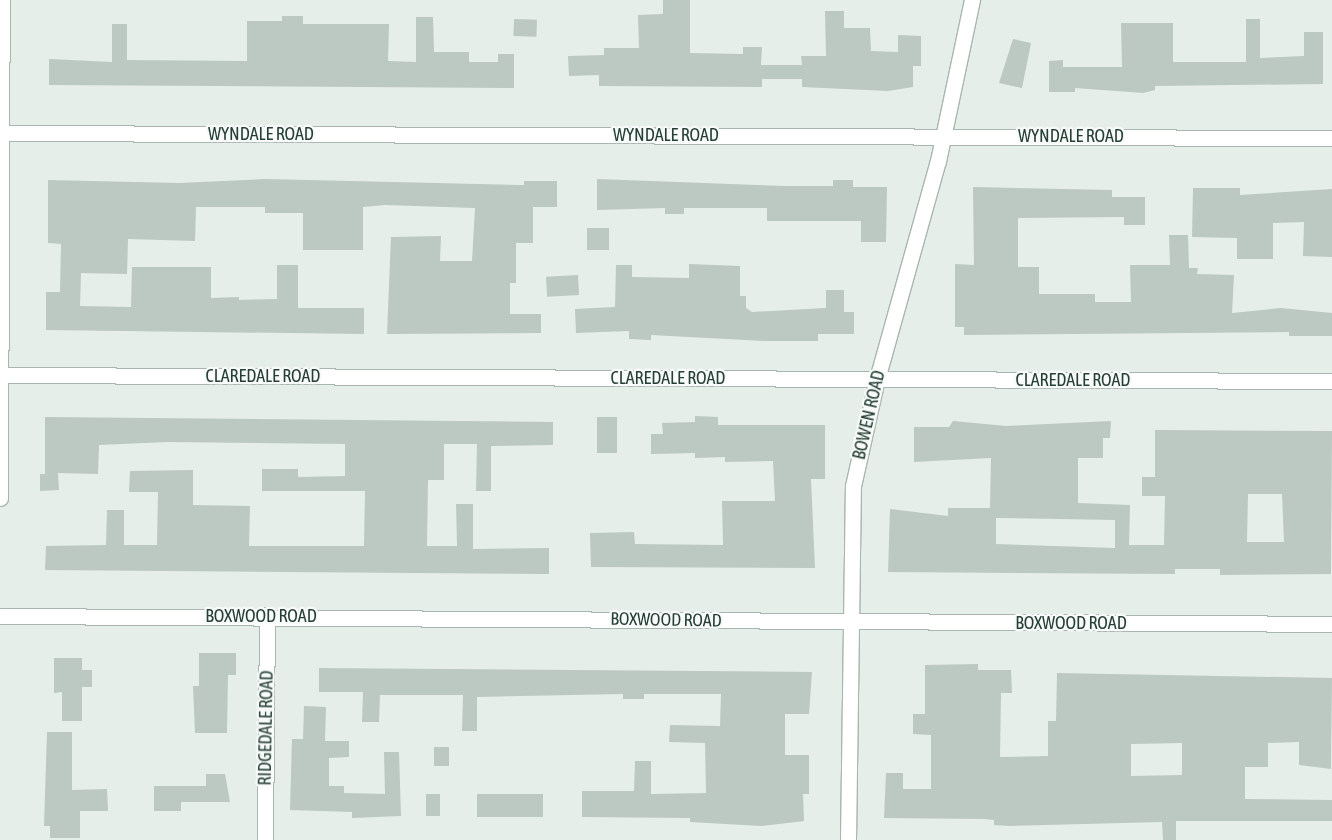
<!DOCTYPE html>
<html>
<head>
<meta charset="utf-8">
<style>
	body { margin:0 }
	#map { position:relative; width:1332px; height:840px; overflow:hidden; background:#e6eee9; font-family:"Asap Condensed",sans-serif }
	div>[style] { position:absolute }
	.building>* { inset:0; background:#bcc8c2; transform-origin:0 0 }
	.roads { filter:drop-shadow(1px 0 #a9b6af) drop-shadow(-1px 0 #a9b6af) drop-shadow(0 1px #a9b6af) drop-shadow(0 -1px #a9b6af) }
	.minor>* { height:15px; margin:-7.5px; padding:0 7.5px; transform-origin:7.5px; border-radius:7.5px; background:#fff }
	span { translate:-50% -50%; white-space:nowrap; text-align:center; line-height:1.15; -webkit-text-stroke:4.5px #f7faf8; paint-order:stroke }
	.street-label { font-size:18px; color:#263f34 }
</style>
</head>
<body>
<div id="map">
	<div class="building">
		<i style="clip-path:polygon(663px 0,690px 0,690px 53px,743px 54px,743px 47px,762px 47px,761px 65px,802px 65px,801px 56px,826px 56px,825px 11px,844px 11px,844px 28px,870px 28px,871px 51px,898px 52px,898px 35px,921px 36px,921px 66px,913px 66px,913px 87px,888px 91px,802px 87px,802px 79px,762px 79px,762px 87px,599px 86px,599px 75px,569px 76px,568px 56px,604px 55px,604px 48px,639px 48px,638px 15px,663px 14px)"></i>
		<i style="clip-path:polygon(282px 16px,303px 16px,303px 24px,389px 24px,388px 61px,416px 62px,416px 17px,433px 17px,434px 52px,469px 52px,469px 62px,498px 62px,498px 54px,514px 54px,514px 88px,49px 85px,49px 59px,112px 62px,112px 24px,127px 24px,127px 60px,247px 61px,247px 21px,282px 21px)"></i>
		<i style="left:514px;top:19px;width:23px;height:17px;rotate:2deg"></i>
		<i style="clip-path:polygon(1246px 19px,1260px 19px,1260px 58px,1304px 56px,1304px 32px,1323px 32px,1323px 84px,1155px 86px,1155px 90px,1143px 93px,1075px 88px,1075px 92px,1049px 92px,1049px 61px,1063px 60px,1063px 67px,1122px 67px,1121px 23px,1173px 23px,1173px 62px,1246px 62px)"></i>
		<i style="clip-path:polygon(1013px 39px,1031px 43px,1022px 88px,999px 83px)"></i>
		<i style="clip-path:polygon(265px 179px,524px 185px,524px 181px,557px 181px,557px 207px,533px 207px,533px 243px,516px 243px,516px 283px,510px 283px,510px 314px,541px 314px,541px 333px,387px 334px,391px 237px,441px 236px,440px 261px,472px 261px,475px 208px,385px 205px,363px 207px,363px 250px,303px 250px,303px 213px,265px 213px,265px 207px,196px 207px,195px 241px,128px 239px,127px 274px,81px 273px,80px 306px,131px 307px,132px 267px,211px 267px,211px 298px,239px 297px,239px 300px,277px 299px,277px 265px,298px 265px,298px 308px,364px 308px,364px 334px,46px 330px,46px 292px,60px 292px,61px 244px,48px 243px,48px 180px,179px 183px)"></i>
		<i style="clip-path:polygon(597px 179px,785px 186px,833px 186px,833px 180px,853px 180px,853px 187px,887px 187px,886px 242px,861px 242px,861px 221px,767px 221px,767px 208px,684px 208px,684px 214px,665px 214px,665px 208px,597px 210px)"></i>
		<i style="clip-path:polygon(973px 187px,1112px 190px,1112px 197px,1145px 197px,1145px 225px,1124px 225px,1124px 217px,1018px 218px,1018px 267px,1039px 267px,1039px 294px,1095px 294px,1095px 302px,1131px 302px,1130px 265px,1170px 265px,1169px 235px,1188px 235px,1189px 268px,1198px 268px,1197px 274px,1234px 275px,1232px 313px,1281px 308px,1332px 313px,1332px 336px,1289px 336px,1289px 332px,964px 335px,964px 327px,955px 327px,955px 264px,974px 265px)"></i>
		<i style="clip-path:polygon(1193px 188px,1240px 188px,1240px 195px,1332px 189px,1332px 257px,1303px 256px,1304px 222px,1273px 223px,1273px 259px,1237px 259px,1237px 238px,1192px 237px)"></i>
		<i style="left:587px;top:228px;width:22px;height:22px"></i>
		<i style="clip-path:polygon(689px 264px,740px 266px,740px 296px,746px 296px,746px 308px,752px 312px,826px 308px,826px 290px,844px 290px,844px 312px,854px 312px,854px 334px,818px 334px,818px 341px,766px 341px,651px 335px,651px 340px,629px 339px,629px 331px,576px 333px,575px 309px,615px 307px,616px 265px,632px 265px,632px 277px,689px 278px)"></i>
		<i style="left:578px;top:275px;width:20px;height:32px;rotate:87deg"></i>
		<i style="clip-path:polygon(695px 416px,718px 417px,718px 425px,825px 425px,825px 479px,811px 479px,815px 568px,591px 567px,590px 533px,634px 532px,635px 544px,723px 545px,722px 501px,775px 501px,773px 461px,725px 462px,725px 457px,695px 458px,695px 453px,651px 454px,651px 434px,663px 434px,662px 423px,695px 422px)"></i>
		<i style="clip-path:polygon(45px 417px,553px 422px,553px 445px,491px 446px,491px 491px,476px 491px,477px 444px,444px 444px,444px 480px,428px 480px,427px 546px,457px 546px,456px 504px,473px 504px,473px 549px,549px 548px,549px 574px,45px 570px,46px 546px,106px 545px,107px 510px,124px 510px,124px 545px,157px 545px,158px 492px,129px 492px,130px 471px,193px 470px,193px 505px,250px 506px,249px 546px,364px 546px,365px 491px,262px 491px,262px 469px,298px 469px,298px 477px,345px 476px,345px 444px,168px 442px,99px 445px,98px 474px,58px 473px,59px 490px,40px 491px,40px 474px,45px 474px)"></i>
		<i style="left:597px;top:417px;width:20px;height:36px"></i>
		<i style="clip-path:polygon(evenodd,953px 421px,1006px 426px,1111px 421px,1110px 438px,1103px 438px,1103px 458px,1078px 458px,1078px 503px,1130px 505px,1129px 545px,1164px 545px,1165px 496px,1142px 496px,1142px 477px,1155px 477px,1155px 430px,1332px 431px,1331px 574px,1220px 575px,1220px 569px,1175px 569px,1175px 574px,888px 572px,890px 509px,948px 516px,948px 508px,990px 508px,991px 458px,914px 462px,914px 427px,949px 427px,953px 421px,1248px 494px,1282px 494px,1284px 542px,1247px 542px,1248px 494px,953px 421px,996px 518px,1115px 520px,1115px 548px,996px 544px,996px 518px)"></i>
		<i style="clip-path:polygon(199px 653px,236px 653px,236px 675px,228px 675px,227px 733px,195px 733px,193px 686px,199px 686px)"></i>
		<i style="clip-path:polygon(54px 658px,82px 658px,82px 670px,92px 670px,92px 687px,82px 687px,82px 721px,62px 721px,62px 692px,54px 693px)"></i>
		<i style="clip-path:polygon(evenodd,978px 664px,978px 670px,1011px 670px,1012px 693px,1001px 693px,1000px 757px,1048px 756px,1048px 721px,1056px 721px,1057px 673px,1332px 678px,1331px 769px,1299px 765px,1299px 742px,1268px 743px,1268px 767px,1245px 767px,1245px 799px,1332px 800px,1332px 821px,1176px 821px,1176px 840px,1163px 840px,1162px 822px,1009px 826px,994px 825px,994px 820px,985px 819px,884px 818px,886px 773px,903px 773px,903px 789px,931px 789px,931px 735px,913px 734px,913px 714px,925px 714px,925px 665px,978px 664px,1182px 743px,1182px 775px,1131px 776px,1131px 744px,1182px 743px)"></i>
		<i style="clip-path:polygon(319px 668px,812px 672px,809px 714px,785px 714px,785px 755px,809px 755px,809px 794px,803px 794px,804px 821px,761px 826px,690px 822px,690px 818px,582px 817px,582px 791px,634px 791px,635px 761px,651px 761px,651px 794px,706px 793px,705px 743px,669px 742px,670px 725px,720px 726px,721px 694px,644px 694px,644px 699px,623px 699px,623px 694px,477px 697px,477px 731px,462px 731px,463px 695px,380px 695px,379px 722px,362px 722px,363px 692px,319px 692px)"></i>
		<i style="clip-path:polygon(304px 706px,326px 707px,325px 741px,349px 741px,349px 757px,329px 758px,329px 786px,344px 786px,344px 793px,385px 794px,384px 752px,399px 752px,401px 816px,352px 818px,352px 812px,290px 810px,292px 739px,303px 739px)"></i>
		<i style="clip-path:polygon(47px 732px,72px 732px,72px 790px,107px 789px,108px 811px,80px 811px,80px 838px,50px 838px,50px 826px,44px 826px)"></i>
		<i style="left:434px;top:747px;width:15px;height:19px"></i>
		<i style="clip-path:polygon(206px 774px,225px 774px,230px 802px,181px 802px,181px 811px,154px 811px,154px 786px,206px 786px)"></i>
		<i style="left:426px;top:794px;width:14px;height:22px"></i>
		<i style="left:477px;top:794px;width:66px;height:23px"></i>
	</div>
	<div class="roads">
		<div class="minor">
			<i style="left:1px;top:133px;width:1331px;rotate:0.22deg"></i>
			<i style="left:3px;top:375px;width:1329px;rotate:0.26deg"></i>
			<i style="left:0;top:498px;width:498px;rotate:-89.8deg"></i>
			<i style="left:0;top:616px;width:1332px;rotate:0.34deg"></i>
			<i style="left:265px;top:840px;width:225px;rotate:-89.5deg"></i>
			<i style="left:848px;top:840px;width:354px;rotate:-89.2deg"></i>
			<i style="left:853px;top:486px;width:110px;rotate:-77.4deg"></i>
			<i style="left:877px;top:379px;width:226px;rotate:-74.4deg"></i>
			<i style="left:938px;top:161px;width:165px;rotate:-78.1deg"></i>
		</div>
	</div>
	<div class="street-label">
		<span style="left:261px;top:134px">WYNDALE ROAD</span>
		<span style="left:666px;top:135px">WYNDALE ROAD</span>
		<span style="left:1071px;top:136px">WYNDALE ROAD</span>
		<span style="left:263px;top:376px">CLAREDALE ROAD</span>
		<span style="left:668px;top:378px">CLAREDALE ROAD</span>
		<span style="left:1073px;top:380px">CLAREDALE ROAD</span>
		<span style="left:869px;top:415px;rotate:-77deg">BOWEN ROAD</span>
		<span style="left:261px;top:616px">BOXWOOD ROAD</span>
		<span style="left:666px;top:620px;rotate:1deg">BOXWOOD ROAD</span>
		<span style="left:1071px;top:623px">BOXWOOD ROAD</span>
		<span style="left:266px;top:728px;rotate:-89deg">RIDGEDALE ROAD</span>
	</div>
</div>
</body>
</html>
